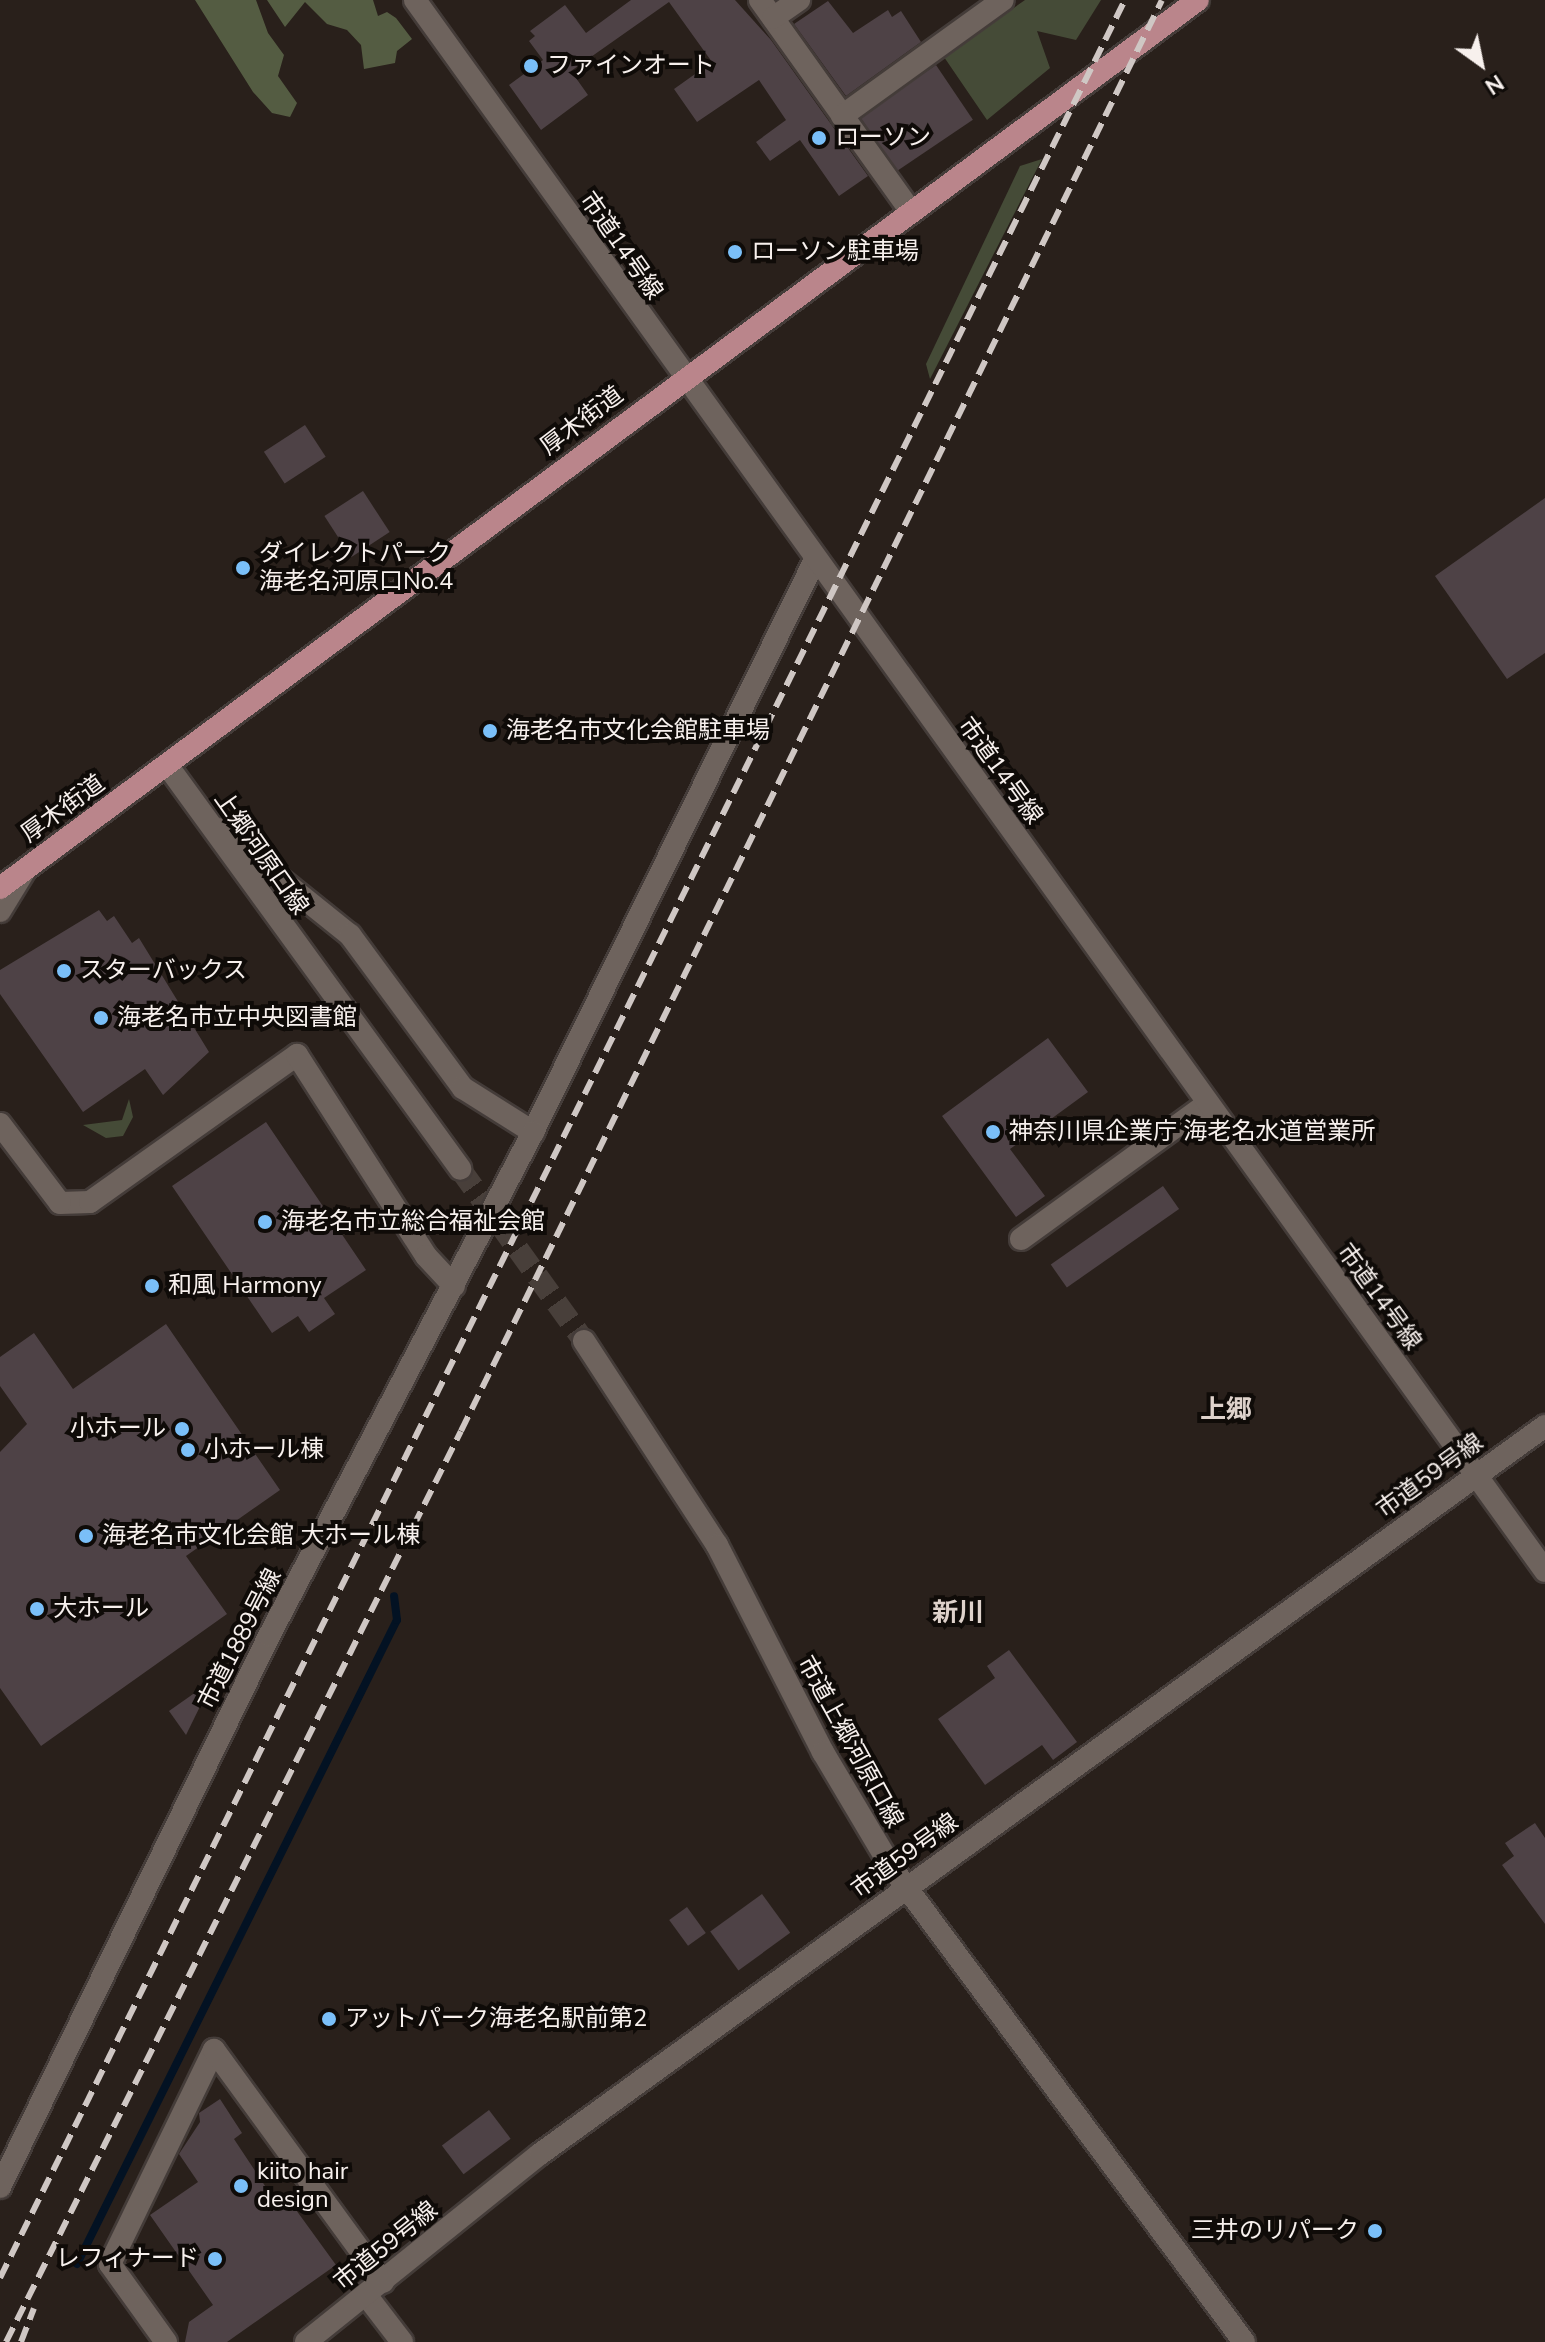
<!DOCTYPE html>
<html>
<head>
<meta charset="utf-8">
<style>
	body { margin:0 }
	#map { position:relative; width:1545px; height:2342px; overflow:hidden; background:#29201b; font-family:"Nunito Sans","Noto Sans JP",sans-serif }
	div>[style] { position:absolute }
	.green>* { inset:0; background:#454b37 }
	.forest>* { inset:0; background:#545c42 }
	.stream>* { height:8px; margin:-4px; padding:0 4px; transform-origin:4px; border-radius:4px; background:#031223 }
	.building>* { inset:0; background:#4e4246; transform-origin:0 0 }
	.tertiary-tunnel>* { height:22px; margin-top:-11px; transform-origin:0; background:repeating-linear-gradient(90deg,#483f3a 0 22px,transparent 0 33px) }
	.roads { filter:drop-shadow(2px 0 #443c39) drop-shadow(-2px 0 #443c39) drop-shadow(0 2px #443c39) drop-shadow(0 -2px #443c39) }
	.minor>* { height:22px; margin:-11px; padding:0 11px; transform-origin:11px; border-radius:11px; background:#6e635d }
	.tertiary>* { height:22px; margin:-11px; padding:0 11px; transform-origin:11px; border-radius:11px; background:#6e635d }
	.primary>* { height:22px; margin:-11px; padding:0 11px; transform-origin:11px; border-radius:11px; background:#ba858b }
	.rail>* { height:6px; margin-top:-3px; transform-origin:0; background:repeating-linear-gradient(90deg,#cfc7c4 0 16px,transparent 0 24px) }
	.dots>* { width:22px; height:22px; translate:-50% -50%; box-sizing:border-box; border:4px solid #0f0b08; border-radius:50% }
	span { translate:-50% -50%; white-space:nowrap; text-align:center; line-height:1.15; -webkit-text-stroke:8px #0f0b08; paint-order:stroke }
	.poi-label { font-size:24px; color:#f7f0ed }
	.left { translate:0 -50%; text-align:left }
	.right { translate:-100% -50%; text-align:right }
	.street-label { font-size:24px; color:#f7f0ed }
	.neighbourhood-label { font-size:26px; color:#ded2cb; font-weight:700 }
	.north { position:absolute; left:1441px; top:24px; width:80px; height:80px; -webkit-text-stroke:6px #0f0b08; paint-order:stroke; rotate:147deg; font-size:22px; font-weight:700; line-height:32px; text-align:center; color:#f7f0ed }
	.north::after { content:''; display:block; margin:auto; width:28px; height:36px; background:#f7f0ed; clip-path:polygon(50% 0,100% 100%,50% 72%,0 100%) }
</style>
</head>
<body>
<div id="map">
	<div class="green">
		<i style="clip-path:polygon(1025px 0,1101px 0,1076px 40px,1037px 31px,1050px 68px,987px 120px,944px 57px)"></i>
		<i style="clip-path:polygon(1042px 159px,930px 379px,926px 364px,1020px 166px)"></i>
		<i style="clip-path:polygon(129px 1099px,133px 1117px,123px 1136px,106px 1138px,83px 1125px,122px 1120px)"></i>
	</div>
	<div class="forest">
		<i style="clip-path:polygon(195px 0,256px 0,268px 33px,284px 55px,278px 76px,297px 103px,290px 117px,272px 113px,253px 92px)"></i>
		<i style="clip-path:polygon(267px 0,373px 0,378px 16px,387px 12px,396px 18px,412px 39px,397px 51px,395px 63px,364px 69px,361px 45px,347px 30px,327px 24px,305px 2px,285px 27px)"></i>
	</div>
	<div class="stream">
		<i style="left:77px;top:2264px;width:719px;rotate:-63.58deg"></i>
		<i style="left:397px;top:1620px;width:24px;rotate:-97deg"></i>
	</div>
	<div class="building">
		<i style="clip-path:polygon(631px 0,735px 0,771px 40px,868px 176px,839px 196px,800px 140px,770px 161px,756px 142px,786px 120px,759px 80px,697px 122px,674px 89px,712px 62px,669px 2px,571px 71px,588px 95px,541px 130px,509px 85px,543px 60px,529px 41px,535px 36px,530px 31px,565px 5px,586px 33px)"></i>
		<i style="clip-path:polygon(828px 1px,853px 33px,888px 10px,892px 17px,901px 11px,921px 42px,846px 96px,794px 24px)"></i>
		<i style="left:936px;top:65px;width:66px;height:92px;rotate:56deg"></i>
		<i style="left:305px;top:425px;width:38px;height:49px;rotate:57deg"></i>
		<i style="left:363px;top:491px;width:49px;height:46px;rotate:57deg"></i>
		<i style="clip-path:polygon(1545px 498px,1545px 653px,1507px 679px,1435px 576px)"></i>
		<i style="clip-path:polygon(99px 910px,107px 921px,114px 916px,132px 943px,139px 938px,209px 1052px,163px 1095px,145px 1069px,83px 1112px,0 994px,0 970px)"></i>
		<i style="clip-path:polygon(1048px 1038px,1088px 1092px,1010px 1149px,1045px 1196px,1016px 1217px,942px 1116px)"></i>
		<i style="clip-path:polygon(266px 1122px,366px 1270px,324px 1298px,335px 1314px,309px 1332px,298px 1316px,272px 1333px,172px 1186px)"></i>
		<i style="left:1163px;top:1186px;width:28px;height:137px;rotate:55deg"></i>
		<i style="clip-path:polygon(166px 1324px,280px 1490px,186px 1556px,227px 1614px,41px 1746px,0 1688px,0 1452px,27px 1424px,0 1386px,0 1357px,34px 1333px,73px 1389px)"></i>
		<i style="clip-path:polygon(1009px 1650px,1077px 1742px,1053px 1760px,1042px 1745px,985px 1785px,938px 1719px,995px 1678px,987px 1666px)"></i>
		<i style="clip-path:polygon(213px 1680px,186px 1735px,169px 1711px)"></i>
		<i style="clip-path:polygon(1535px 1823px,1545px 1838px,1545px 1924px,1502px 1865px,1514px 1856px,1505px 1843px)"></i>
		<i style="left:762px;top:1894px;width:48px;height:64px;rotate:54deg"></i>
		<i style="left:687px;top:1907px;width:32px;height:22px;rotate:54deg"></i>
		<i style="clip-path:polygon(220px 2099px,242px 2133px,234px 2139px,281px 2210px,291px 2203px,336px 2265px,227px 2342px,185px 2342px,189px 2322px,213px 2305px,150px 2215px,198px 2182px,179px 2154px,200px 2122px,199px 2113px)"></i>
		<i style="left:489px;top:2110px;width:36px;height:59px;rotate:53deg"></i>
	</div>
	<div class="tertiary-tunnel">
		<i style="left:460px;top:1169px;width:212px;rotate:54.2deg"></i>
	</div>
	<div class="roads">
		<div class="minor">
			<i style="left:760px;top:0;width:257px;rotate:54.5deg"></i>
			<i style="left:773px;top:18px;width:32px;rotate:-35deg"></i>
			<i style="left:842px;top:116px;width:198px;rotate:-35.8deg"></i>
			<i style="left:218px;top:829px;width:169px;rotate:38.8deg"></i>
			<i style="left:350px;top:935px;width:190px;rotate:53.6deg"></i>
			<i style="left:463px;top:1088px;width:83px;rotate:32.2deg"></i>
			<i style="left:533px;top:1132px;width:638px;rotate:-63.76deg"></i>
			<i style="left:0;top:911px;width:48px;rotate:-58.6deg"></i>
			<i style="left:60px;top:1203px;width:30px;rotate:-2deg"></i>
			<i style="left:90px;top:1202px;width:254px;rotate:-35.4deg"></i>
			<i style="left:1021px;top:1239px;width:230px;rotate:-36deg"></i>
			<i style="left:366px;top:2295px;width:59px;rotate:52.5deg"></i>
			<i style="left:166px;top:2342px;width:96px;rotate:-125.7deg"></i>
			<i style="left:110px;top:2264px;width:238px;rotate:-64.1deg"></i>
			<i style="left:214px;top:2050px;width:287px;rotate:53.9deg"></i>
		</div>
		<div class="tertiary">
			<i style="left:415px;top:0;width:1935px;rotate:54.27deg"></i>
			<i style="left:167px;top:765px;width:499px;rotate:54deg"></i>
			<i style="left:297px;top:1055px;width:239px;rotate:57.3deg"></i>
			<i style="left:426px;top:1256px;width:41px;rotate:47deg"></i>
			<i style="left:0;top:1124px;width:99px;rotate:52.8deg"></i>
			<i style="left:584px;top:1341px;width:244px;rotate:56.9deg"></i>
			<i style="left:717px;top:1545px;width:233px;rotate:62.9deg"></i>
			<i style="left:823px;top:1752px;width:135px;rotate:59.3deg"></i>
			<i style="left:892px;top:1868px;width:590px;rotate:53.4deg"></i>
			<i style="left:0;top:2187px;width:613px;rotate:-63.98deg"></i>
			<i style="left:269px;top:1636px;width:569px;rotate:-62.35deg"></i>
			<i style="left:306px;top:2342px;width:300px;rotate:-38.8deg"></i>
			<i style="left:540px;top:2154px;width:1241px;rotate:-35.92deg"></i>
		</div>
		<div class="primary">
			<i style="left:0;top:888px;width:1491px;rotate:-36.55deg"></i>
		</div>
	</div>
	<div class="rail">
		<i style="left:0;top:2278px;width:2541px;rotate:-63.72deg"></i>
		<i style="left:6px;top:2342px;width:1018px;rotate:-63.46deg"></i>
		<i style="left:461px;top:1431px;width:1593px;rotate:-63.9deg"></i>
		<i style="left:21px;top:2342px;width:36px;rotate:-69deg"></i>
	</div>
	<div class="dots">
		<i style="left:531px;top:66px;background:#7abff8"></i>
		<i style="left:819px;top:138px;background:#7abff8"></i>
		<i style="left:735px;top:252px;background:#7abff8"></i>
		<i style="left:243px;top:568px;background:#7abff8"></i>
		<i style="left:490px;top:731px;background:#7abff8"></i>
		<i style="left:64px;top:971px;background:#7abff8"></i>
		<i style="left:101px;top:1018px;background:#7abff8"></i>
		<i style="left:993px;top:1132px;background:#7abff8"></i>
		<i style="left:265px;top:1222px;background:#7abff8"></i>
		<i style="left:152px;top:1286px;background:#7abff8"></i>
		<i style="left:182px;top:1429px;background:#7abff8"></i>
		<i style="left:188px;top:1450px;background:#7abff8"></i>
		<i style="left:86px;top:1536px;background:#7abff8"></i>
		<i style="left:37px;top:1609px;background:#7abff8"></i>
		<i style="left:329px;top:2019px;background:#7abff8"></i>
		<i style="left:241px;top:2186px;background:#7abff8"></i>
		<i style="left:1375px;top:2231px;background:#7abff8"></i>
		<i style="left:215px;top:2259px;background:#7abff8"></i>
	</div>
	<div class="poi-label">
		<span class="left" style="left:547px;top:66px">ファインオート</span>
		<span class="left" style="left:835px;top:138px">ローソン</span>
		<span class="left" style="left:751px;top:252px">ローソン駐車場</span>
		<span class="left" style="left:259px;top:568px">ダイレクトパーク<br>海老名河原口No.4</span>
		<span class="left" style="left:506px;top:731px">海老名市文化会館駐車場</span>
		<span class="left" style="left:80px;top:971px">スターバックス</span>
		<span class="left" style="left:117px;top:1018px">海老名市立中央図書館</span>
		<span class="left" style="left:1009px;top:1132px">神奈川県企業庁 海老名水道営業所</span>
		<span class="left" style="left:281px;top:1222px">海老名市立総合福祉会館</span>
		<span class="left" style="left:168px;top:1286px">和風 Harmony</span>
		<span class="right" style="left:166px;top:1429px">小ホール</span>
		<span class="left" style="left:204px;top:1450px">小ホール棟</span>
		<span class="left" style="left:102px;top:1536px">海老名市文化会館 大ホール棟</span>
		<span class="left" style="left:53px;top:1609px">大ホール</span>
		<span class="left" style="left:345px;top:2019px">アットパーク海老名駅前第2</span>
		<span class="left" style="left:257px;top:2186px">kiito hair<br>design</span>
		<span class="right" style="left:1359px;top:2231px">三井のリパーク</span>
		<span class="right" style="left:199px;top:2259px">レフィナード</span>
	</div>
	<div class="street-label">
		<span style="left:621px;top:246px;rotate:55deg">市道14号線</span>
		<span style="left:582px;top:421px;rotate:-37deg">厚木街道</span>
		<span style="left:1000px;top:771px;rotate:54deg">市道14号線</span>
		<span style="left:63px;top:809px;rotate:-36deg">厚木街道</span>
		<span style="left:261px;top:853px;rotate:55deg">上郷河原口線</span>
		<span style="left:1379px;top:1297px;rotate:54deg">市道14号線</span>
		<span style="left:1430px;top:1476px;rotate:-36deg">市道59号線</span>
		<span style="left:240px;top:1639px;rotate:-63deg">市道1889号線</span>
		<span style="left:850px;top:1742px;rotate:61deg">市道上郷河原口線</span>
		<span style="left:905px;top:1856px;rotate:-36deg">市道59号線</span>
		<span style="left:386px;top:2246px;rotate:-39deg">市道59号線</span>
	</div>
	<div class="neighbourhood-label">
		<span style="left:1226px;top:1410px">上郷</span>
		<span style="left:958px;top:1613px">新川</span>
	</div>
	<div class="north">N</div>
</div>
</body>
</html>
